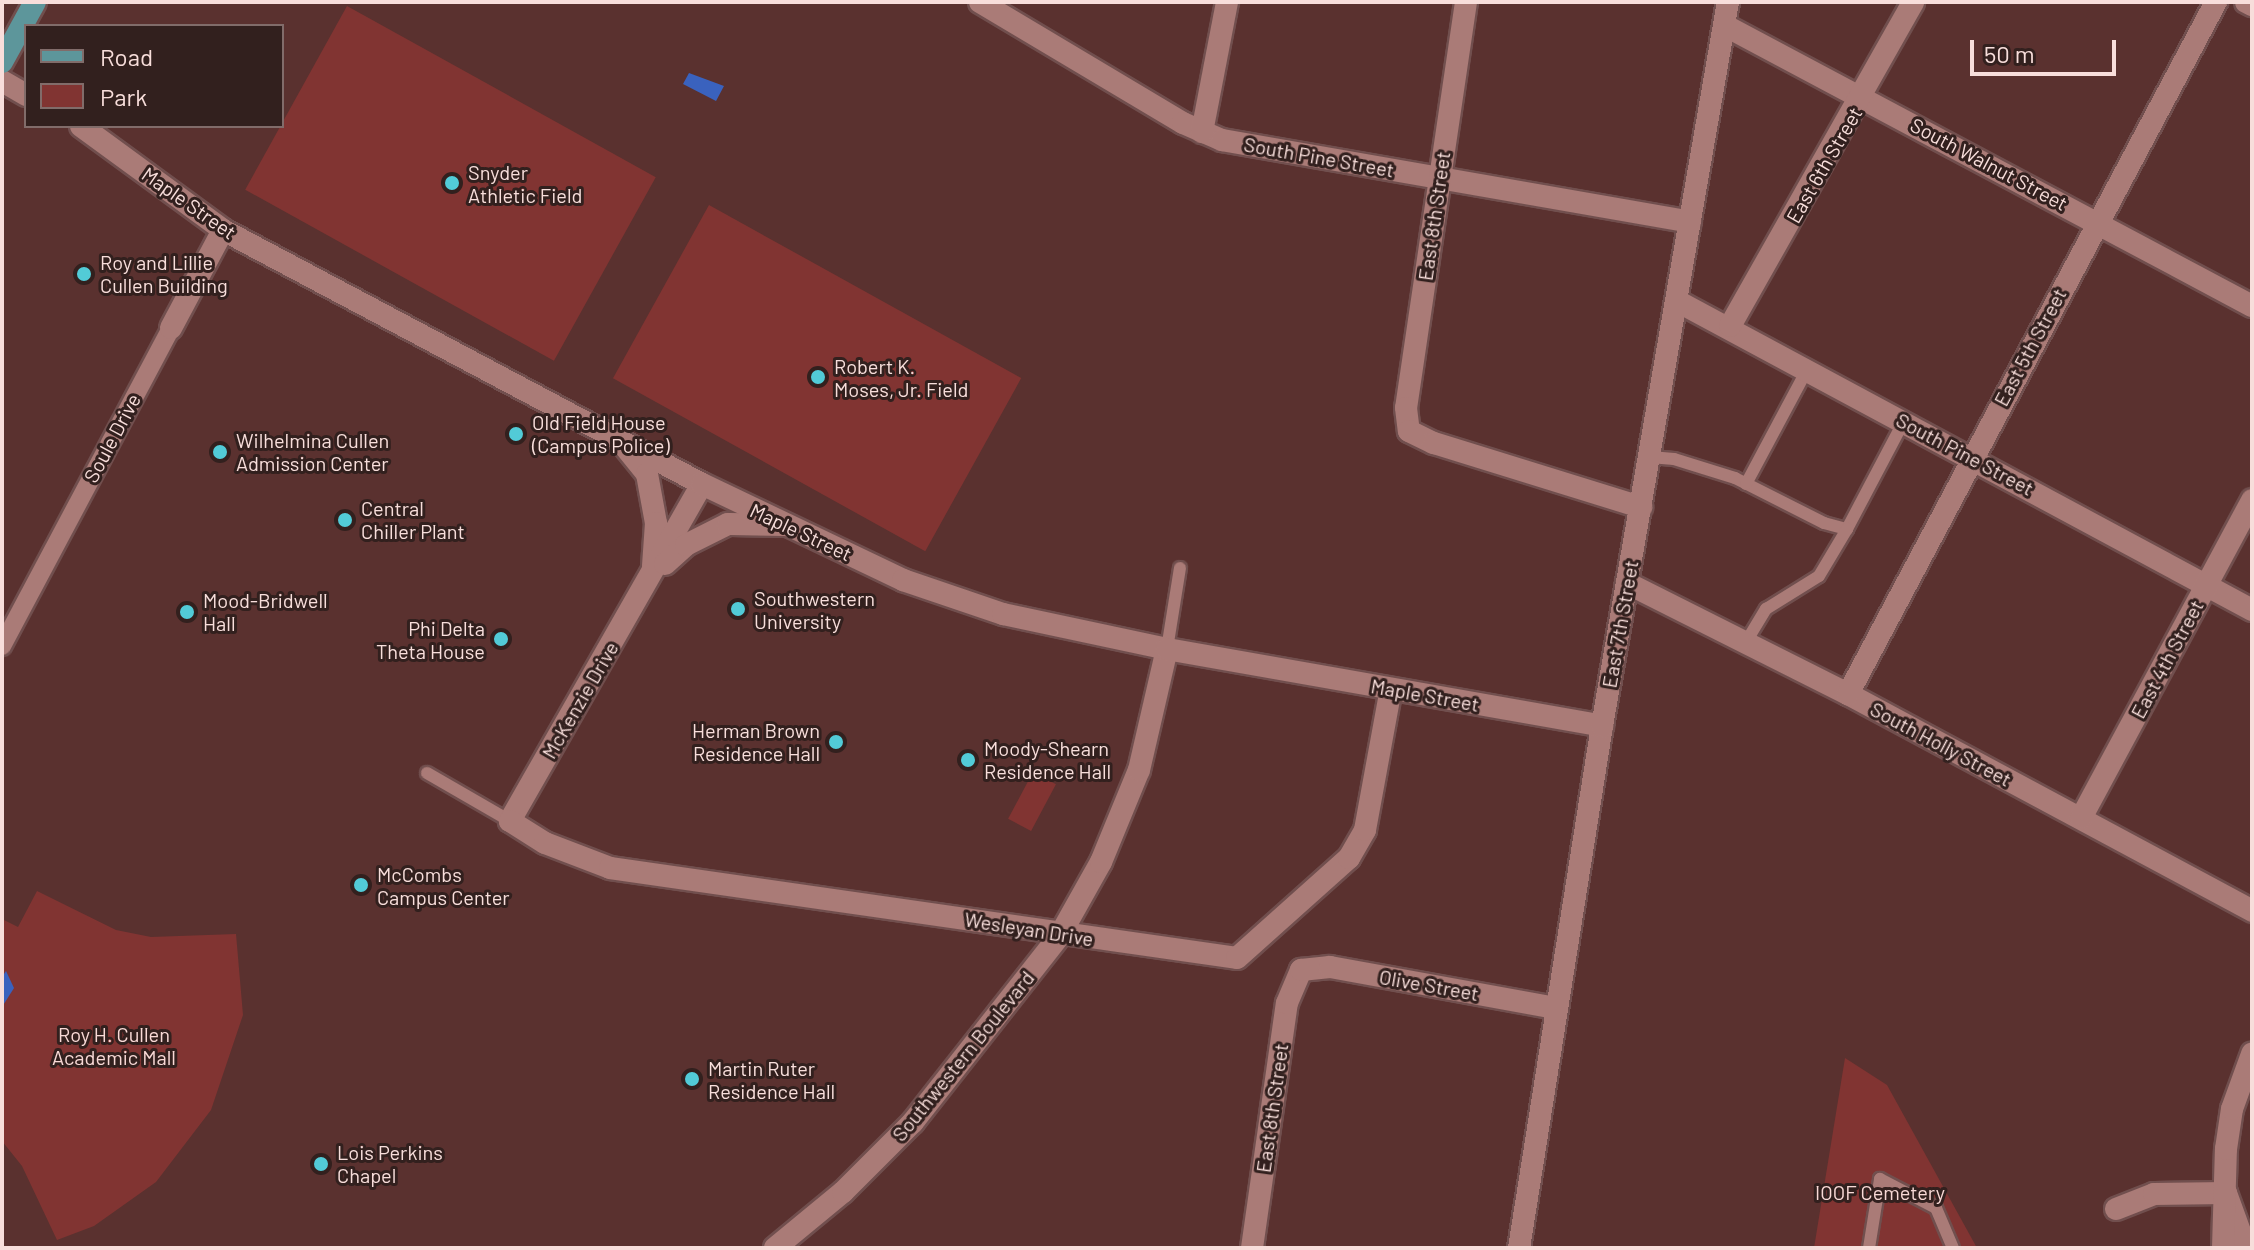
<!DOCTYPE html>
<html>
<head>
<meta charset="utf-8">
<style>
	body { margin:0 }
	#map { position:relative; width:2254px; height:1250px; overflow:hidden; background:#5a312f; font-family:Barlow,sans-serif }
	div>[style] { position:absolute }
	.green>* { inset:0; background:#813432; transform-origin:0 0 }
	.water>* { inset:0; background:#3a62be }
	.roads { filter:drop-shadow(2px 0 #714f4e) drop-shadow(-2px 0 #714f4e) drop-shadow(0 2px #714f4e) drop-shadow(0 -2px #714f4e) }
	.service>* { height:12px; margin:-6px; padding:0 6px; transform-origin:6px; border-radius:6px; background:#aa7b77 }
	.pedestrian>* { height:18px; margin:-9px; padding:0 9px; transform-origin:9px; border-radius:9px; background:#aa7b77 }
	.minor>* { height:22px; margin:-11px; padding:0 11px; transform-origin:11px; border-radius:11px; background:#aa7b77 }
	.tertiary>* { height:22px; margin:-11px; padding:0 11px; transform-origin:11px; border-radius:11px; background:#aa7b77 }
	.primary>* { height:22px; margin:-11px; padding:0 11px; transform-origin:11px; border-radius:11px; background:#5d969b }
	.dots>* { width:22px; height:22px; translate:-50% -50%; box-sizing:border-box; border:4px solid #32201e; border-radius:50% }
	span { translate:-50% -50%; white-space:nowrap; text-align:center; line-height:1.15; -webkit-text-stroke:6px #32201e; paint-order:stroke }
	.street-label { font-size:20px; color:#f8dedb }
	.poi-label { font-size:20px; color:#f8dedb }
	.left { translate:0 -50%; text-align:left }
	.right { translate:-100% -50%; text-align:right }
	.park-label { font-size:20px; color:#f9d9d6 }
	.frame { position:absolute; inset:0; border:4px solid #f8dedb; pointer-events:none }
	.legend { position:absolute; left:24px; top:24px; width:260px; height:104px; box-sizing:border-box; background:#32201e; border:2px solid #816c6a; margin:0; padding:10px 14px; list-style:none; font-size:24px; color:#f8dedb }
	.legend li { display:flex; align-items:center; gap:16px; height:40px }
	.legend b { width:40px; border:2px solid #816c6a }
	.scale { position:absolute; left:1970px; top:40px; width:146px; height:36px; box-sizing:border-box; border:4px solid #f8dedb; border-top:0; padding-left:10px; font-size:24px; line-height:28px; white-space:nowrap; color:#f8dedb; -webkit-text-stroke:6px #32201e; paint-order:stroke }
</style>
</head>
<body>
<div id="map">
	<div class="green">
		<i style="left:347px;top:6px;width:353px;height:210px;rotate:29deg"></i>
		<i style="left:709px;top:205px;width:357px;height:198px;rotate:29deg"></i>
		<i style="left:1033px;top:772px;width:26px;height:53px;rotate:28deg"></i>
		<i style="clip-path:polygon(37px 891px,116px 930px,151px 937px,236px 934px,243px 1015px,211px 1110px,156px 1182px,94px 1226px,57px 1240px,22px 1166px,2px 1141px,2px 919px,18px 927px)"></i>
		<i style="clip-path:polygon(1845px 1058px,1887px 1085px,1977px 1248px,1814px 1248px)"></i>
	</div>
	<div class="water">
		<i style="clip-path:polygon(689px 73px,724px 86px,716px 101px,683px 84px)"></i>
		<i style="clip-path:polygon(6px 971px,14px 988px,2px 1007px,2px 977px)"></i>
	</div>
	<div class="roads">
		<div class="service">
			<i style="left:1650px;top:457px;width:24px;rotate:5deg"></i>
			<i style="left:1674px;top:459px;width:64px;rotate:17.3deg"></i>
			<i style="left:1735px;top:478px;width:100px;rotate:26.8deg"></i>
			<i style="left:1824px;top:523px;width:24px;rotate:15deg"></i>
			<i style="left:1847px;top:529px;width:122px;rotate:-62.2deg"></i>
			<i style="left:1746px;top:484px;width:132px;rotate:-61.9deg"></i>
			<i style="left:1746px;top:642px;width:39px;rotate:-59deg"></i>
			<i style="left:1766px;top:609px;width:62px;rotate:-31.9deg"></i>
			<i style="left:1819px;top:576px;width:55px;rotate:-59.2deg"></i>
			<i style="left:1167px;top:649px;width:82px;rotate:-80.9deg"></i>
			<i style="left:427px;top:773px;width:96px;rotate:30deg"></i>
			<i style="left:1869px;top:1248px;width:70px;rotate:-80.9deg"></i>
			<i style="left:1880px;top:1179px;width:63px;rotate:27.4deg"></i>
			<i style="left:1936px;top:1208px;width:43px;rotate:67deg"></i>
		</div>
		<div class="pedestrian">
			<i style="left:2px;top:646px;width:360px;rotate:-62deg"></i>
		</div>
		<div class="minor">
			<i style="left:980px;top:2px;width:236px;rotate:30.8deg"></i>
			<i style="left:1183px;top:123px;width:43px;rotate:23.6deg"></i>
			<i style="left:1222px;top:140px;width:475px;rotate:9.9deg"></i>
			<i style="left:1466px;top:2px;width:410px;rotate:98.4deg"></i>
			<i style="left:1406px;top:408px;width:23px;rotate:83deg"></i>
			<i style="left:1409px;top:431px;width:28px;rotate:26deg"></i>
			<i style="left:1434px;top:443px;width:217px;rotate:17.2deg"></i>
			<i style="left:1724px;top:25px;width:598px;rotate:28.02deg"></i>
			<i style="left:1202px;top:132px;width:132px;rotate:-79.1deg"></i>
			<i style="left:1677px;top:301px;width:653px;rotate:28.25deg"></i>
			<i style="left:1730px;top:326px;width:372px;rotate:-60.5deg"></i>
			<i style="left:171px;top:328px;width:111px;rotate:-62deg"></i>
			<i style="left:622px;top:443px;width:40px;rotate:51deg"></i>
			<i style="left:647px;top:474px;width:50px;rotate:79.6deg"></i>
			<i style="left:656px;top:523px;width:43px;rotate:94deg"></i>
			<i style="left:702px;top:484px;width:388px;rotate:119.7deg"></i>
			<i style="left:510px;top:821px;width:41px;rotate:32.2deg"></i>
			<i style="left:545px;top:843px;width:70px;rotate:21deg"></i>
			<i style="left:610px;top:868px;width:633px;rotate:8.17deg"></i>
			<i style="left:1237px;top:958px;width:150px;rotate:-41.8deg"></i>
			<i style="left:1349px;top:858px;width:32px;rotate:-60deg"></i>
			<i style="left:1365px;top:830px;width:143px;rotate:-79.6deg"></i>
			<i style="left:665px;top:564px;width:28px;rotate:-42deg"></i>
			<i style="left:686px;top:545px;width:47px;rotate:-26.6deg"></i>
			<i style="left:728px;top:524px;width:58px;rotate:1deg"></i>
			<i style="left:1627px;top:583px;width:247px;rotate:26.7deg"></i>
			<i style="left:1848px;top:694px;width:459px;rotate:28.2deg"></i>
			<i style="left:1848px;top:694px;width:784px;rotate:-62deg"></i>
			<i style="left:2081px;top:818px;width:361px;rotate:-61.7deg"></i>
			<i style="left:2226px;top:1193px;width:59px;rotate:70deg"></i>
			<i style="left:2116px;top:1209px;width:41px;rotate:-21.5deg"></i>
			<i style="left:2154px;top:1194px;width:72px;rotate:-0.8deg"></i>
			<i style="left:775px;top:1248px;width:88px;rotate:-39.5deg"></i>
			<i style="left:843px;top:1192px;width:99px;rotate:-45deg"></i>
			<i style="left:913px;top:1122px;width:238px;rotate:-51.8deg"></i>
			<i style="left:1060px;top:935px;width:84px;rotate:-60.7deg"></i>
			<i style="left:1101px;top:862px;width:100px;rotate:-67.6deg"></i>
			<i style="left:1139px;top:770px;width:124px;rotate:-77deg"></i>
			<i style="left:1252px;top:1248px;width:247px;rotate:-81.9deg"></i>
			<i style="left:1287px;top:1003px;width:36px;rotate:-67deg"></i>
			<i style="left:1301px;top:970px;width:29px;rotate:-6deg"></i>
			<i style="left:1330px;top:967px;width:230px;rotate:10.3deg"></i>
			<i style="left:1519px;top:1248px;width:529px;rotate:-80.97deg"></i>
			<i style="left:2223px;top:1248px;width:99px;rotate:-88.3deg"></i>
			<i style="left:2226px;top:1149px;width:40px;rotate:-81.5deg"></i>
			<i style="left:2232px;top:1109px;width:59px;rotate:-70deg"></i>
		</div>
		<div class="tertiary">
			<i style="left:2246px;top:2px;width:7px;rotate:27deg"></i>
			<i style="left:2px;top:81px;width:28px;rotate:30deg"></i>
			<i style="left:81px;top:126px;width:176px;rotate:36.2deg"></i>
			<i style="left:223px;top:230px;width:542px;rotate:27.94deg"></i>
			<i style="left:702px;top:484px;width:223px;rotate:25.5deg"></i>
			<i style="left:903px;top:580px;width:106px;rotate:18.8deg"></i>
			<i style="left:1003px;top:614px;width:168px;rotate:12deg"></i>
			<i style="left:1167px;top:649px;width:442px;rotate:10deg"></i>
			<i style="left:1602px;top:726px;width:735px;rotate:-80.13deg"></i>
		</div>
		<div class="primary">
			<i style="left:2px;top:62px;width:68px;rotate:-61.2deg"></i>
		</div>
	</div>
	<div class="dots">
		<i style="left:452px;top:183px;background:#52cbd7"></i>
		<i style="left:84px;top:274px;background:#52cbd7"></i>
		<i style="left:818px;top:377px;background:#52cbd7"></i>
		<i style="left:516px;top:434px;background:#52cbd7"></i>
		<i style="left:220px;top:452px;background:#52cbd7"></i>
		<i style="left:345px;top:520px;background:#52cbd7"></i>
		<i style="left:738px;top:609px;background:#52cbd7"></i>
		<i style="left:187px;top:612px;background:#52cbd7"></i>
		<i style="left:501px;top:639px;background:#52cbd7"></i>
		<i style="left:836px;top:742px;background:#52cbd7"></i>
		<i style="left:968px;top:760px;background:#52cbd7"></i>
		<i style="left:361px;top:885px;background:#52cbd7"></i>
		<i style="left:692px;top:1079px;background:#52cbd7"></i>
		<i style="left:321px;top:1164px;background:#52cbd7"></i>
	</div>
	<div class="street-label">
		<span style="left:1319px;top:157px;rotate:10deg">South Pine Street</span>
		<span style="left:1989px;top:164px;rotate:28deg">South Walnut Street</span>
		<span style="left:1824px;top:165px;rotate:-60deg">East 6th Street</span>
		<span style="left:189px;top:203px;rotate:35deg">Maple Street</span>
		<span style="left:1434px;top:216px;rotate:-82deg">East 8th Street</span>
		<span style="left:2030px;top:347px;rotate:-62deg">East 5th Street</span>
		<span style="left:112px;top:438px;rotate:-62deg">Soule Drive</span>
		<span style="left:1965px;top:454px;rotate:28deg">South Pine Street</span>
		<span style="left:801px;top:532px;rotate:25deg">Maple Street</span>
		<span style="left:1620px;top:624px;rotate:-80deg">East 7th Street</span>
		<span style="left:2167px;top:659px;rotate:-62deg">East 4th Street</span>
		<span style="left:1425px;top:695px;rotate:10deg">Maple Street</span>
		<span style="left:580px;top:700px;rotate:-60deg">McKenzie Drive</span>
		<span style="left:1941px;top:744px;rotate:28deg">South Holly Street</span>
		<span style="left:1029px;top:929px;rotate:9deg">Wesleyan Drive</span>
		<span style="left:1429px;top:985px;rotate:10deg">Olive Street</span>
		<span style="left:963px;top:1056px;rotate:-51deg">Southwestern Boulevard</span>
		<span style="left:1272px;top:1108px;rotate:-82deg">East 8th Street</span>
	</div>
	<div class="poi-label">
		<span class="left" style="left:468px;top:184px">Snyder<br>Athletic Field</span>
		<span class="left" style="left:100px;top:274px">Roy and Lillie<br>Cullen Building</span>
		<span class="left" style="left:834px;top:378px">Robert K.<br>Moses, Jr. Field</span>
		<span class="left" style="left:532px;top:434px">Old Field House<br>(Campus Police)</span>
		<span class="left" style="left:236px;top:452px">Wilhelmina Cullen<br>Admission Center</span>
		<span class="left" style="left:361px;top:520px">Central<br>Chiller Plant</span>
		<span class="left" style="left:754px;top:610px">Southwestern<br>University</span>
		<span class="left" style="left:203px;top:612px">Mood-Bridwell<br>Hall</span>
		<span class="right" style="left:485px;top:640px">Phi Delta<br>Theta House</span>
		<span class="right" style="left:820px;top:742px">Herman Brown<br>Residence Hall</span>
		<span class="left" style="left:984px;top:760px">Moody-Shearn<br>Residence Hall</span>
		<span class="left" style="left:377px;top:886px">McCombs<br>Campus Center</span>
		<span class="left" style="left:708px;top:1080px">Martin Ruter<br>Residence Hall</span>
		<span class="left" style="left:337px;top:1164px">Lois Perkins<br>Chapel</span>
	</div>
	<div class="park-label">
		<span style="left:114px;top:1046px">Roy H. Cullen<br>Academic Mall</span>
		<span style="left:1880px;top:1192px">IOOF Cemetery</span>
	</div>
	<div class="frame"></div>
	<ul class="legend">
	<li><b style="height:10px;background:#5d969b"></b>Road</li>
	<li><b style="height:22px;background:#813432"></b>Park</li>
	</ul>
	<div class="scale">50 m</div>
</div>
</body>
</html>
